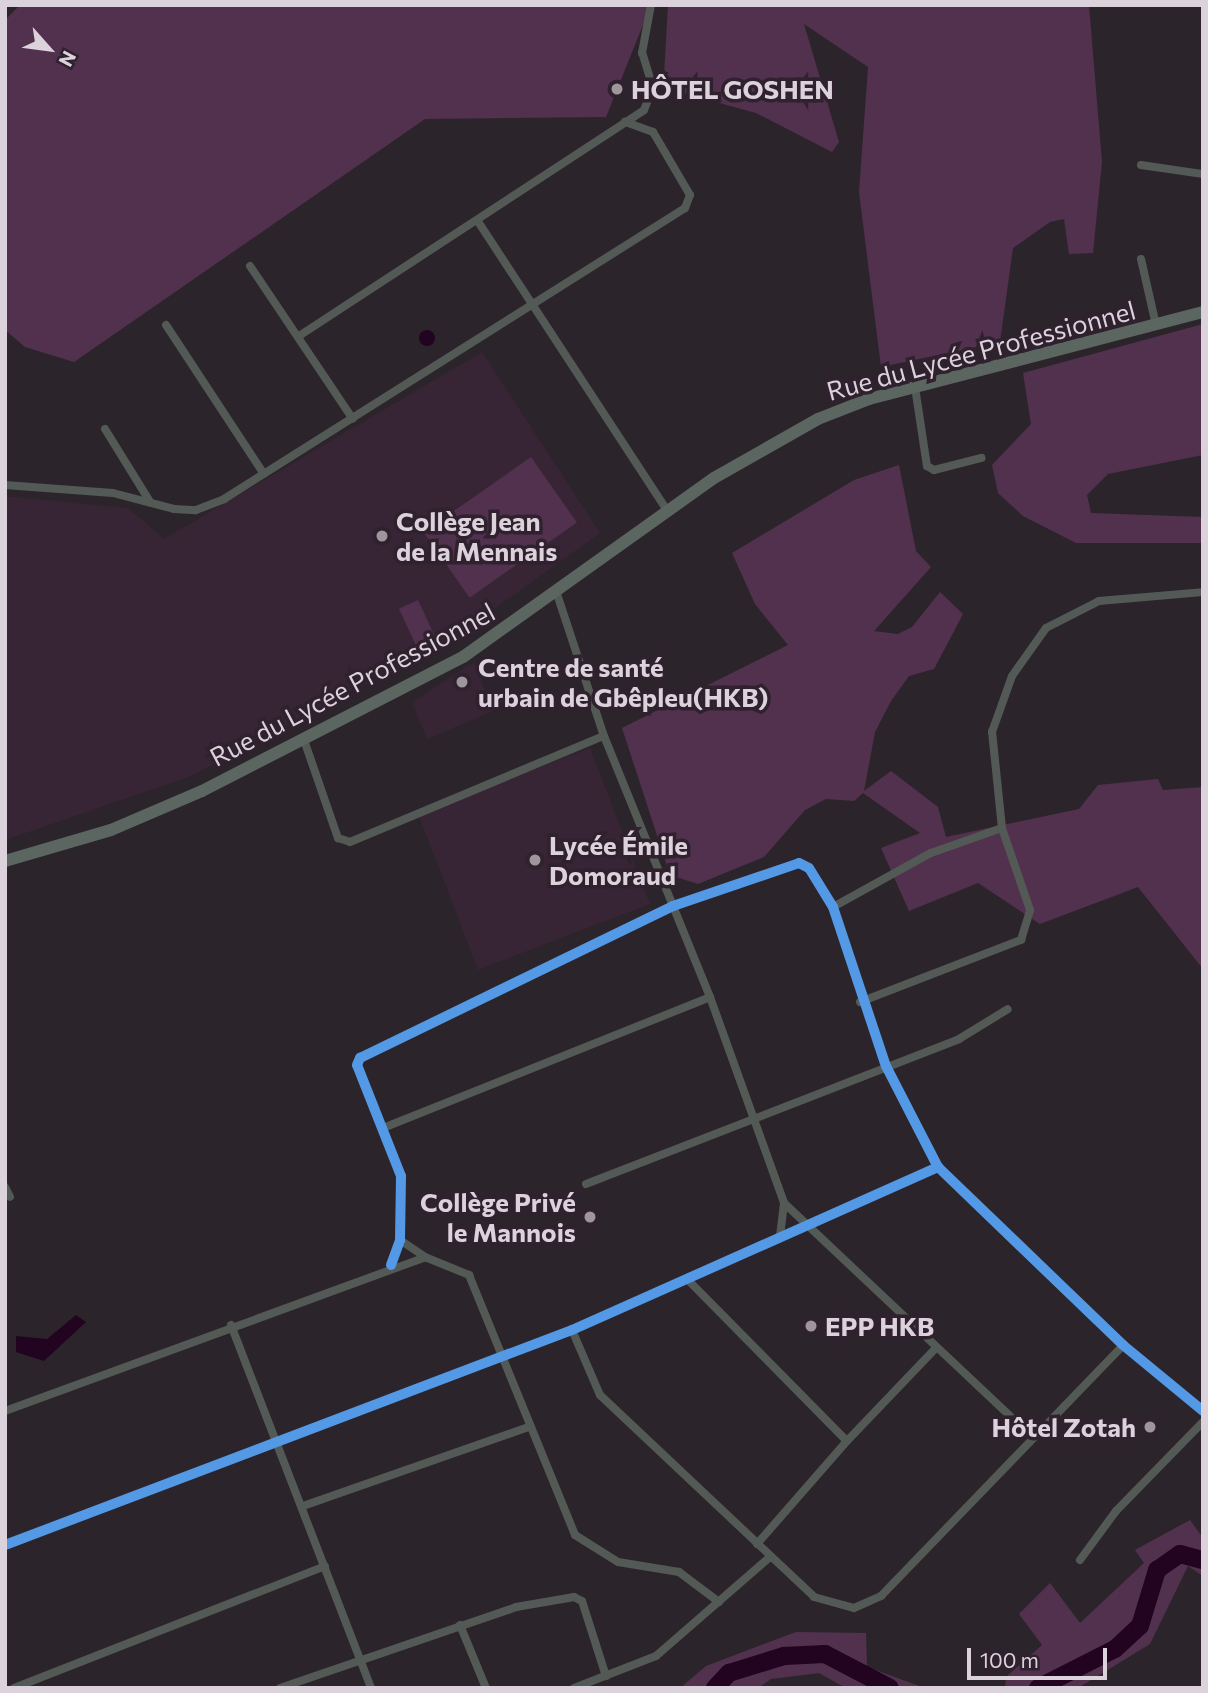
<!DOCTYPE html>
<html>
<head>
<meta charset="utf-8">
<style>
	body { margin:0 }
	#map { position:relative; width:1208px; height:1693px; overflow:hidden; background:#2c242b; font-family:Commissioner,sans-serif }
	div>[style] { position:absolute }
	.built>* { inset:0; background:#372535; transform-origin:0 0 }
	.green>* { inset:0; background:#52314e; transform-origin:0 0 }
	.water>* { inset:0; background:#220320 }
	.round { border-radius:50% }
	.river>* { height:18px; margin:-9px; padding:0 9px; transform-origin:9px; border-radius:9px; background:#220320 }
	.street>* { height:8px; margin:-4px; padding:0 4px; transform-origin:4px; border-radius:4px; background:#535a56 }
	.secondary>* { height:12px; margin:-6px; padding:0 6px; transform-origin:6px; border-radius:6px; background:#5c6660 }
	.cycleway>* { height:10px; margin:-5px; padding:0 5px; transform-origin:5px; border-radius:5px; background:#5399e6 }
	.dots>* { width:19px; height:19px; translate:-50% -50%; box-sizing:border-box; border:4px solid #30212e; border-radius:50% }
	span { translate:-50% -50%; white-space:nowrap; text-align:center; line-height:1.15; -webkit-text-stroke:7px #30212e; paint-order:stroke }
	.poi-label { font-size:26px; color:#dcd2db; font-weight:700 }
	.left { translate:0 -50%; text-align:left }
	.right { translate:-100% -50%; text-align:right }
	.street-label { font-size:26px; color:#dcd2db }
	.frame { position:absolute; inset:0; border:7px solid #dcd2db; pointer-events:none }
	.north { position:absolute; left:14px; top:14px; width:70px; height:70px; -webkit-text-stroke:5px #30212e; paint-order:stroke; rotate:118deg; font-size:19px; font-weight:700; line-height:28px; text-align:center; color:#dcd2db }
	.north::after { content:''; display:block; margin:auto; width:24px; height:32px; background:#dcd2db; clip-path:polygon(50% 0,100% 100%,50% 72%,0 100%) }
	.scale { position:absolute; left:967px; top:1648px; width:140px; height:32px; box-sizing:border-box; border:4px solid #dcd2db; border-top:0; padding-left:9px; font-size:21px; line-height:24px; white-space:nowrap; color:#dcd2db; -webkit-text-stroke:5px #30212e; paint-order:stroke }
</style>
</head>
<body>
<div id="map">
	<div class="built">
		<i style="clip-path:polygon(482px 352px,600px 533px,455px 637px,191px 776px,5px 840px,5px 496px,128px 508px,164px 539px)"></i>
		<i style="clip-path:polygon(474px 662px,493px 711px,427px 739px,412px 702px)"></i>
		<i style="left:590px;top:748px;width:167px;height:184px;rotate:69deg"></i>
	</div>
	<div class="green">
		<i style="clip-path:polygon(20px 5px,651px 5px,606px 117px,425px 119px,74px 362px,25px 347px,5px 330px,5px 20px)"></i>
		<i style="clip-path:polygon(668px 5px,1089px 5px,1102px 162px,1093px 253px,1069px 254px,1064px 219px,1050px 222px,1013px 248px,1000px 342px,881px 367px,859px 192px,868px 67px,804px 24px,839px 142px,832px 152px,756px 113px,683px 93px,664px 75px)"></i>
		<i style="clip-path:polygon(1203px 324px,1203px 455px,1108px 474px,1087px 495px,1091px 513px,1203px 517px,1203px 543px,1076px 543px,1023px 516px,998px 493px,992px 465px,1031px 424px,1023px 373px)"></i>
		<i style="left:531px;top:457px;width:80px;height:131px;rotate:55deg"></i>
		<i style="clip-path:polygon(899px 465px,916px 551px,931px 567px,874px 631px,898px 634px,912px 627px,940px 592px,963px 614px,934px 669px,909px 676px,891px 701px,875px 732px,864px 791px,891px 771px,938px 807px,946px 837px,1079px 809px,1098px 785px,1158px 779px,1163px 790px,1203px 787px,1203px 969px,1138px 887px,1040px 924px,978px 883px,909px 911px,881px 848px,920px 833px,863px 793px,854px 801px,826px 799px,805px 810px,764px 857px,698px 884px,670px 875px,622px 728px,788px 645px,755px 604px,732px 553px,854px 480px)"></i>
		<i style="left:418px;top:600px;width:44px;height:21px;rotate:65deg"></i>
		<i style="clip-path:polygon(1190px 1520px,1203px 1538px,1203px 1576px,1188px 1566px,1150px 1644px,1078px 1688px,1005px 1688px,1006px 1677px,1042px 1645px,1019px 1614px,1050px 1583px,1080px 1623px,1144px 1563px,1135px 1550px)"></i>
		<i style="clip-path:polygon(796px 1632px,866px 1633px,867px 1667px,925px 1688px,846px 1688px,819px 1673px,771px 1679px,758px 1688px,680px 1688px,706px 1666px)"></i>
	</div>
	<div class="water">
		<i class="round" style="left:419px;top:330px;width:16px;height:16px"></i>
		<i style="clip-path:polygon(76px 1315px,86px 1322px,44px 1361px,16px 1352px,16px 1336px,47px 1339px)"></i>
	</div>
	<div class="river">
		<i style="left:715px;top:1688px;width:21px;rotate:-47deg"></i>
		<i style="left:729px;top:1673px;width:58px;rotate:-17.2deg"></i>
		<i style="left:784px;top:1656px;width:41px;rotate:-2.8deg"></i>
		<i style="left:825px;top:1654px;width:73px;rotate:27.6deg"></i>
		<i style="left:1038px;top:1688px;width:86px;rotate:-26.9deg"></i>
		<i style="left:1115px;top:1649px;width:34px;rotate:-43deg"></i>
		<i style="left:1140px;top:1626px;width:59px;rotate:-73.1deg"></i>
		<i style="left:1157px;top:1570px;width:28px;rotate:-35deg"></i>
		<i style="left:1180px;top:1554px;width:24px;rotate:15deg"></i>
	</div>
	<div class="street">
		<i style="left:1141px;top:165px;width:63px;rotate:8.3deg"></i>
		<i style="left:479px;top:223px;width:345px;rotate:56.8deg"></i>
		<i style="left:1141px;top:259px;width:68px;rotate:77.2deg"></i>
		<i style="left:250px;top:266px;width:184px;rotate:56.1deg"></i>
		<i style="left:166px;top:325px;width:178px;rotate:56.7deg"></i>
		<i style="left:299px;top:336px;width:412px;rotate:-33.2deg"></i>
		<i style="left:644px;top:110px;width:24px;rotate:-68deg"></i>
		<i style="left:653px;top:88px;width:37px;rotate:-107deg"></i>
		<i style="left:642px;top:53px;width:49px;rotate:-79.4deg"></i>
		<i style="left:915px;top:387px;width:80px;rotate:81.4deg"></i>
		<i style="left:927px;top:466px;width:8px;rotate:30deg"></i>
		<i style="left:934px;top:470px;width:49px;rotate:-14.3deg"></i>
		<i style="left:105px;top:429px;width:86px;rotate:58.3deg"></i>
		<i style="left:5px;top:485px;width:108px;rotate:4.2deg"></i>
		<i style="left:113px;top:493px;width:63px;rotate:14.7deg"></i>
		<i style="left:174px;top:509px;width:22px;rotate:3deg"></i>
		<i style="left:196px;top:510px;width:30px;rotate:-21deg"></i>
		<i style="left:224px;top:499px;width:545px;rotate:-32.26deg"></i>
		<i style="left:685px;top:208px;width:14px;rotate:-69deg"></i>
		<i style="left:690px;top:195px;width:73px;rotate:-120.4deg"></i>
		<i style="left:653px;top:132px;width:30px;rotate:-160deg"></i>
		<i style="left:557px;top:594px;width:150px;rotate:71.7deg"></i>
		<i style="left:604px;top:736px;width:282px;rotate:67.9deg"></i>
		<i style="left:710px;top:997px;width:219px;rotate:70.2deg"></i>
		<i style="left:784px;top:1203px;width:342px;rotate:43.3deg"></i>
		<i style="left:304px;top:740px;width:104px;rotate:70.9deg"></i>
		<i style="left:338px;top:838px;width:13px;rotate:18deg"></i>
		<i style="left:350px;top:842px;width:275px;rotate:-22.7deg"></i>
		<i style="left:833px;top:907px;width:112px;rotate:-28.9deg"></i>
		<i style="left:931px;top:853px;width:75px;rotate:-19.4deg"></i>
		<i style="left:1002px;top:828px;width:97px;rotate:-95.9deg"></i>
		<i style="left:992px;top:732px;width:59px;rotate:-70.3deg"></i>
		<i style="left:1012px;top:676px;width:59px;rotate:-54.7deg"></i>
		<i style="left:1046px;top:628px;width:59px;rotate:-27deg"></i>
		<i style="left:1099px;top:601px;width:104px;rotate:-4.9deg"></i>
		<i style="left:860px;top:1002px;width:173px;rotate:-21.1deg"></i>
		<i style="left:1021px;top:940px;width:31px;rotate:-73deg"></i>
		<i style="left:1030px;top:910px;width:87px;rotate:-108.9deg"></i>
		<i style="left:383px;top:1128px;width:352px;rotate:-21.8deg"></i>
		<i style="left:586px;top:1184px;width:400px;rotate:-21.2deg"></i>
		<i style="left:959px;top:1039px;width:57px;rotate:-31.5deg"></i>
		<i style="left:5px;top:1187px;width:11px;rotate:63deg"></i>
		<i style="left:780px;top:1236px;width:33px;rotate:-83deg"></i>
		<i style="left:400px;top:1240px;width:30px;rotate:34deg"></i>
		<i style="left:391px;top:1265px;width:27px;rotate:-70deg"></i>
		<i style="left:400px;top:1240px;width:64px;rotate:-89.1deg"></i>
		<i style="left:401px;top:1176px;width:119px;rotate:-111.6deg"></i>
		<i style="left:357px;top:1065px;width:8px;rotate:-67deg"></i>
		<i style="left:360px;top:1058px;width:348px;rotate:-25.9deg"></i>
		<i style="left:673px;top:906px;width:133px;rotate:-18.8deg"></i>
		<i style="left:799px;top:863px;width:11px;rotate:27deg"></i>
		<i style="left:809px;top:868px;width:46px;rotate:58.4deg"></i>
		<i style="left:833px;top:907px;width:168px;rotate:71.6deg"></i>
		<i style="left:886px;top:1066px;width:114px;rotate:62.8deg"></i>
		<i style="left:938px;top:1167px;width:257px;rotate:43.9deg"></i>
		<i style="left:1123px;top:1345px;width:104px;rotate:39.5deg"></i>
		<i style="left:688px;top:1280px;width:226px;rotate:45.4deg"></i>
		<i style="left:847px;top:1441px;width:129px;rotate:-46.3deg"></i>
		<i style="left:231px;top:1325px;width:389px;rotate:68.9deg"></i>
		<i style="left:572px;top:1330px;width:71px;rotate:66.7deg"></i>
		<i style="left:600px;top:1395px;width:294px;rotate:43.3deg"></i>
		<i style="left:814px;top:1597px;width:41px;rotate:15.4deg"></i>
		<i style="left:854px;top:1608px;width:30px;rotate:-24deg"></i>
		<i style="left:881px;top:1596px;width:349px;rotate:-46deg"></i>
		<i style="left:5px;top:1411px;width:447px;rotate:-20.1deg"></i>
		<i style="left:425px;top:1257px;width:48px;rotate:22.2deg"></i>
		<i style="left:469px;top:1275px;width:281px;rotate:67.8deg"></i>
		<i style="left:575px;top:1535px;width:51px;rotate:32.1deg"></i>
		<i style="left:618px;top:1562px;width:62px;rotate:9.3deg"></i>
		<i style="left:679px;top:1572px;width:50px;rotate:36.9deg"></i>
		<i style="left:303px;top:1506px;width:239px;rotate:-19.3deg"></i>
		<i style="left:757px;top:1544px;width:137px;rotate:-48.9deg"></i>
		<i style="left:5px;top:1545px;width:606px;rotate:-20.77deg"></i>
		<i style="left:572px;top:1330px;width:401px;rotate:-24deg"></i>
		<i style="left:1080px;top:1560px;width:61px;rotate:-53.7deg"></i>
		<i style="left:1116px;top:1511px;width:124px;rotate:-45.7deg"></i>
		<i style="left:460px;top:1625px;width:68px;rotate:67.6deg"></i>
		<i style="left:14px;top:1688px;width:334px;rotate:-21.4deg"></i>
		<i style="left:280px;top:1688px;width:250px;rotate:-18.9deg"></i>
		<i style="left:516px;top:1607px;width:59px;rotate:-9.8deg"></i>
		<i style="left:574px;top:1597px;width:9px;rotate:27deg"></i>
		<i style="left:582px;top:1601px;width:79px;rotate:72.3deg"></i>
		<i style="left:574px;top:1688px;width:88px;rotate:-21.3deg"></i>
		<i style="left:656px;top:1656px;width:151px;rotate:-41deg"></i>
	</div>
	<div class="secondary">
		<i style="left:5px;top:861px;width:110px;rotate:-16.3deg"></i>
		<i style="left:111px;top:830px;width:99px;rotate:-23.2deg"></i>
		<i style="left:202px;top:791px;width:293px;rotate:-27.2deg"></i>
		<i style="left:463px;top:657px;width:308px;rotate:-35.5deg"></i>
		<i style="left:714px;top:478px;width:120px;rotate:-29.6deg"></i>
		<i style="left:818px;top:419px;width:55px;rotate:-21.4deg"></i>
		<i style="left:869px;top:399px;width:345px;rotate:-14.6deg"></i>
	</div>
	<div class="cycleway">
		<i style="left:391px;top:1265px;width:27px;rotate:-70deg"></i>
		<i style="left:400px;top:1240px;width:64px;rotate:-89.1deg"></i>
		<i style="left:401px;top:1176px;width:119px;rotate:-111.6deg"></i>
		<i style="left:357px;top:1065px;width:8px;rotate:-67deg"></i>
		<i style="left:360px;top:1058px;width:348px;rotate:-25.9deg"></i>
		<i style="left:673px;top:906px;width:133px;rotate:-18.8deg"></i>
		<i style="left:799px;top:863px;width:11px;rotate:27deg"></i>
		<i style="left:809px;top:868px;width:46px;rotate:58.4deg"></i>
		<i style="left:833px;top:907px;width:168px;rotate:71.6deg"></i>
		<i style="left:886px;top:1066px;width:114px;rotate:62.8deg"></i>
		<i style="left:938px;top:1167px;width:257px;rotate:43.9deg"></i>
		<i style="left:1123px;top:1345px;width:104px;rotate:39.5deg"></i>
		<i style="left:5px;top:1545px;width:606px;rotate:-20.77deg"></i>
		<i style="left:572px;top:1330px;width:401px;rotate:-24deg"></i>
	</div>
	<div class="dots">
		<i style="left:617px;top:89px;background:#9e959d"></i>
		<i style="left:382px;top:536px;background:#9e959d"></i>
		<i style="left:462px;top:682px;background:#9e959d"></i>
		<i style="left:535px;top:860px;background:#9e959d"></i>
		<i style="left:590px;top:1217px;background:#9e959d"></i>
		<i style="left:811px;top:1326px;background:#9e959d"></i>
		<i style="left:1150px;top:1427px;background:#9e959d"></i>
	</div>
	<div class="poi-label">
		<span class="left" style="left:631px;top:89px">HÔTEL GOSHEN</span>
		<span class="left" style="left:396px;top:536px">Collège Jean<br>de la Mennais</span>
		<span class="left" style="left:478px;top:682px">Centre de santé<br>urbain de Gbêpleu(HKB)</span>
		<span class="left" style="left:549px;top:860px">Lycée Émile<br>Domoraud</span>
		<span class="right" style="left:576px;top:1217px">Collège Privé<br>le Mannois</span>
		<span class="left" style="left:825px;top:1326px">EPP HKB</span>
		<span class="right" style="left:1136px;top:1427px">Hôtel Zotah</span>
	</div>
	<div class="street-label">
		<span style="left:981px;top:350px;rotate:-15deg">Rue du Lycée Professionnel</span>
		<span style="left:352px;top:684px;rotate:-28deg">Rue du Lycée Professionnel</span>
	</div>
	<div class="frame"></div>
	<div class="north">N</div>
	<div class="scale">100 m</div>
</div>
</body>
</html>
